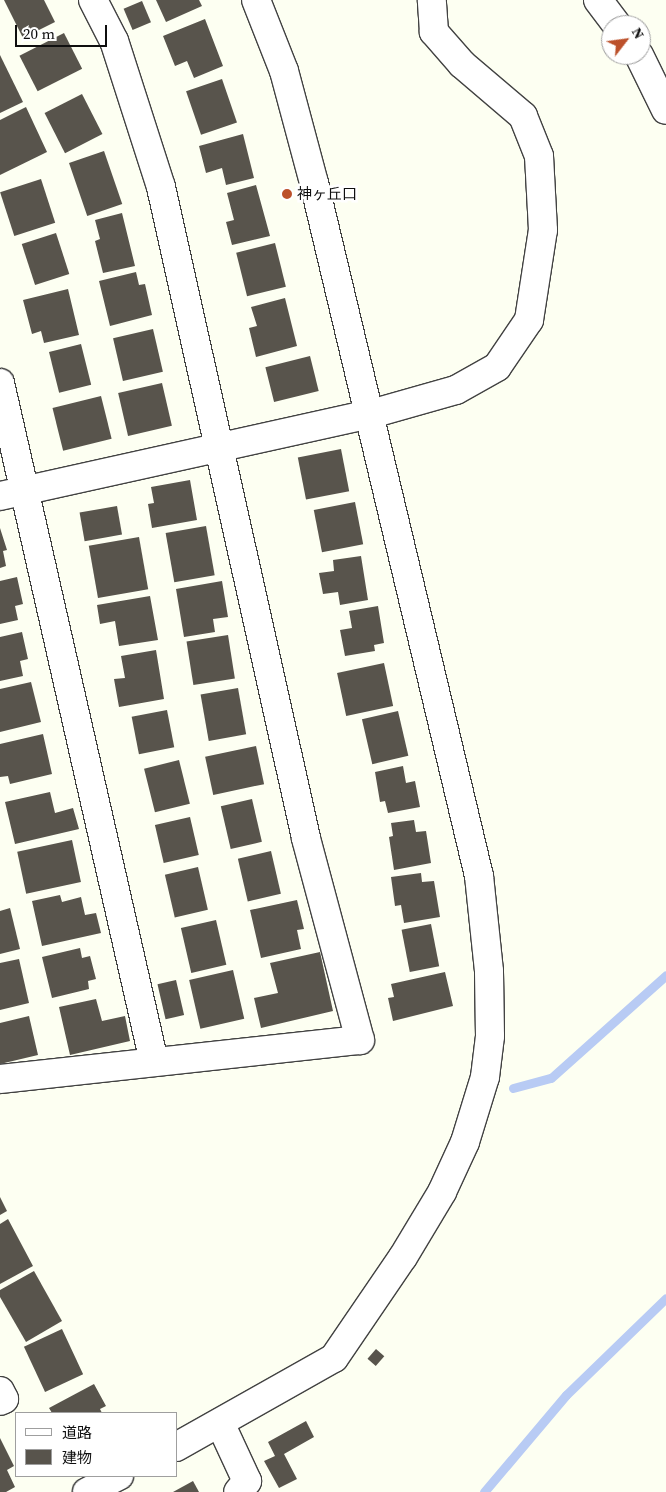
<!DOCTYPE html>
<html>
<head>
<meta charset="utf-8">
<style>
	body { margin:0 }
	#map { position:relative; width:666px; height:1492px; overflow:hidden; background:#fdfff2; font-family:"Source Serif 4","Noto Sans JP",serif }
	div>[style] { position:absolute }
	.stream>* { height:9px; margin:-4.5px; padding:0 4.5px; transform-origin:4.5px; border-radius:4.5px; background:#b8cbf4 }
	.building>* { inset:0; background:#58544c; transform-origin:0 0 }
	.roads { filter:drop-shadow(1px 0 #424242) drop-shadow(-1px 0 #424242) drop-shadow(0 1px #424242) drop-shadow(0 -1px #424242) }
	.minor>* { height:28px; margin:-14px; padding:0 14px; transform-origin:14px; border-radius:14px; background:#fff }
	.tertiary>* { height:28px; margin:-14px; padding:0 14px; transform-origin:14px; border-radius:14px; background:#fff }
	.dots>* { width:14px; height:14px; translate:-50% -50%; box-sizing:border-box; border:2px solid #fff; border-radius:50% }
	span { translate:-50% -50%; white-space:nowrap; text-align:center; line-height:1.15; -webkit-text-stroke:5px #fff; paint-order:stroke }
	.poi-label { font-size:15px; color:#0f0f0f }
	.left { translate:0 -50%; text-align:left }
	.legend { position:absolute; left:15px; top:1412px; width:162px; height:65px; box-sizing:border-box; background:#fff; border:1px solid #9f9f9f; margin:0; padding:6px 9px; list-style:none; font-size:15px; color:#0f0f0f }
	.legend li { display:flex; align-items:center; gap:10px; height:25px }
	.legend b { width:25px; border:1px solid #9f9f9f }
	.north { position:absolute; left:601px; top:15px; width:50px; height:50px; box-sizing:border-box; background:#fff; border:1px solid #9f9f9f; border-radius:50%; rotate:60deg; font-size:14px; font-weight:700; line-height:20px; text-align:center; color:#0f0f0f }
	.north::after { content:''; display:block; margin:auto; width:18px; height:22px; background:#bc512b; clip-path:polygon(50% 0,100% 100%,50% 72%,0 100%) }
	.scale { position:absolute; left:15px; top:25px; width:92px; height:22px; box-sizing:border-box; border:2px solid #0f0f0f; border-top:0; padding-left:6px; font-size:15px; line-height:18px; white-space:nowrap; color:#0f0f0f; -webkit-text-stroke:4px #fff; paint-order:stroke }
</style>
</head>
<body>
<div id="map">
	<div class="stream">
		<i style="left:513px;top:1088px;width:39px;rotate:-15deg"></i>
		<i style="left:551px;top:1078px;width:154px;rotate:-41.8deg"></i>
		<i style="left:484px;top:1492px;width:127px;rotate:-49.8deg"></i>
		<i style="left:566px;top:1395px;width:139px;rotate:-44.1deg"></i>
	</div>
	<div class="building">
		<i style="clip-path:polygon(4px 0,44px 0,55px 22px,23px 38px)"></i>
		<i style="clip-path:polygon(156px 0,199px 0,202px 6px,166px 22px)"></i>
		<i style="left:142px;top:1px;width:23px;height:20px;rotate:67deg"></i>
		<i style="clip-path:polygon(205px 19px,223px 66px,194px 78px,187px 61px,175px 66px,163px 36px)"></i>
		<i style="left:64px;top:33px;width:40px;height:50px;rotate:63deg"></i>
		<i style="clip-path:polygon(0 55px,23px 102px,0 113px)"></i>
		<i style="left:222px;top:79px;width:46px;height:38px;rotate:71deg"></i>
		<i style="left:82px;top:94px;width:45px;height:42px;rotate:63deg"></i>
		<i style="clip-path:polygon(26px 107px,47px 152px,0 175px,0 120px)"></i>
		<i style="clip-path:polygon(243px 134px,254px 178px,226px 185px,222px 168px,206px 173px,199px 146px)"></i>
		<i style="left:104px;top:151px;width:56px;height:37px;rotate:71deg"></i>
		<i style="left:41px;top:179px;width:46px;height:43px;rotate:72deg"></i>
		<i style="clip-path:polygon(256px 185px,270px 236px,232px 245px,226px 222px,234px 220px,227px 193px)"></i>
		<i style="clip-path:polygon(122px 213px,135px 266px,103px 273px,95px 241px,100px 239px,95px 220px)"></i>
		<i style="left:56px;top:233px;width:43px;height:36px;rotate:72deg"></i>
		<i style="left:275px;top:243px;width:45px;height:40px;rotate:76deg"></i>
		<i style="clip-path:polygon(136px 272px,139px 285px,145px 284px,152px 315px,110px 326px,99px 281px)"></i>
		<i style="clip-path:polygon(68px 289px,79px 335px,44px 343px,41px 331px,32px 334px,23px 300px)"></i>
		<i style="clip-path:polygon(285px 298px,297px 346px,256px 357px,249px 328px,257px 326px,251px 307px)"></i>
		<i style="left:153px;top:329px;width:44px;height:41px;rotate:77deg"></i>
		<i style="left:81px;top:344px;width:42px;height:33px;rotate:76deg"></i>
		<i style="left:310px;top:356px;width:36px;height:46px;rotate:76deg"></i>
		<i style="left:162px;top:383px;width:44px;height:45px;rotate:77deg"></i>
		<i style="left:101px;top:396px;width:44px;height:50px;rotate:76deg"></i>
		<i style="left:341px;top:449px;width:43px;height:44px;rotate:79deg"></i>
		<i style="clip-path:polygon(190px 480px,197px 520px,152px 528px,148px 504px,154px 503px,151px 487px)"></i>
		<i style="left:355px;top:502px;width:43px;height:42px;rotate:79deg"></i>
		<i style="left:117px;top:506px;width:29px;height:38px;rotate:80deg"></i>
		<i style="left:206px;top:526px;width:50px;height:41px;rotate:80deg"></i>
		<i style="clip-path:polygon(0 528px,7px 550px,3px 551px,6px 566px,0 568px)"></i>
		<i style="left:139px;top:537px;width:53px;height:51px;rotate:80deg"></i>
		<i style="clip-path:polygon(361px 556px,368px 600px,340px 605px,338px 592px,323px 594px,319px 573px,334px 571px,333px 560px)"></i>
		<i style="clip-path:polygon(17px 577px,23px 604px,15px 606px,18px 620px,0 624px,0 581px)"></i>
		<i style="clip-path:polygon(222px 581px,228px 617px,213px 619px,215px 632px,184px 637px,176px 589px)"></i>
		<i style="clip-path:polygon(150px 596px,158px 640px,119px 646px,115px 621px,100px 624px,97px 605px)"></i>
		<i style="clip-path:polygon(378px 606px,384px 643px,374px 645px,375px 651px,345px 656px,340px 630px,352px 628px,349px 611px)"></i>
		<i style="clip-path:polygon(22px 632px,28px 659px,20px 661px,23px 676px,0 681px,0 637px)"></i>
		<i style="left:228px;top:635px;width:44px;height:42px;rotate:81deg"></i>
		<i style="clip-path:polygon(156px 650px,164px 699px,119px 707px,114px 679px,125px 678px,121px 656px)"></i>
		<i style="left:384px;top:663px;width:44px;height:48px;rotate:78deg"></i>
		<i style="clip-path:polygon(31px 682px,41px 722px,0 732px,0 689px)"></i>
		<i style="left:238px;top:688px;width:47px;height:38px;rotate:80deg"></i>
		<i style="left:167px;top:710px;width:38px;height:36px;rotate:79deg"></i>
		<i style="left:398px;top:711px;width:46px;height:37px;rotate:77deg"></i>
		<i style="clip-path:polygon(43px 734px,52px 774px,10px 784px,8px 776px,0 777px,0 744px)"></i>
		<i style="left:256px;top:746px;width:39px;height:52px;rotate:78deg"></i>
		<i style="left:179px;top:760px;width:45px;height:36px;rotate:76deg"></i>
		<i style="clip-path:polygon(403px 766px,406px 783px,415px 781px,420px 807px,388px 813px,385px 801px,380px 802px,375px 772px)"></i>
		<i style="clip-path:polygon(50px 792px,55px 813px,73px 808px,79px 829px,15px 844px,5px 802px)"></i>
		<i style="left:252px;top:799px;width:44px;height:32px;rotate:77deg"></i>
		<i style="left:190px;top:817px;width:39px;height:36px;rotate:77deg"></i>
		<i style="clip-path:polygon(414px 820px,416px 832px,426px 831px,431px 863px,394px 870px,389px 837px,393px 836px,391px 823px)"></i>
		<i style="left:72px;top:840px;width:43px;height:56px;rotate:78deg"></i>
		<i style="left:271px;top:851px;width:44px;height:34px;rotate:77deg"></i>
		<i style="left:198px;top:867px;width:44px;height:34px;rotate:77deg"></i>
		<i style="clip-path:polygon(421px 873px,422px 882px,434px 881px,440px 917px,404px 923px,401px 905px,395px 906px,391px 877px)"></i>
		<i style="clip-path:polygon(60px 895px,62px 902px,81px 897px,85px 915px,96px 913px,101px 933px,42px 946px,32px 901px)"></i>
		<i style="clip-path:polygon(297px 900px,304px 929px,297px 930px,301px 949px,261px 958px,250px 910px)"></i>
		<i style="clip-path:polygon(10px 908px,20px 949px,0 954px,0 911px)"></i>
		<i style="left:216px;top:920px;width:46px;height:36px;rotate:77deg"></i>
		<i style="left:431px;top:924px;width:43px;height:30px;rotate:79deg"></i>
		<i style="clip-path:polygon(80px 948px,82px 958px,90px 956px,96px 979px,88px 981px,89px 989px,52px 998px,42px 957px)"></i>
		<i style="clip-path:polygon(320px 952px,333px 1011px,261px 1028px,254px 998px,278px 993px,270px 963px)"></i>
		<i style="clip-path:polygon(19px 959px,29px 1003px,0 1010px,0 963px)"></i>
		<i style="left:233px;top:970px;width:50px;height:45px;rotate:77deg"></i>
		<i style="clip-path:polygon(445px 972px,453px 1006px,393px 1021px,388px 998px,394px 997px,391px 984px)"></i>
		<i style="left:176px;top:980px;width:36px;height:19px;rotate:77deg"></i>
		<i style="clip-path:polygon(96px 999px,102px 1021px,125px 1016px,130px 1041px,70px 1055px,59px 1007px)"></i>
		<i style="clip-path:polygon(29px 1016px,38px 1055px,0 1064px,0 1023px)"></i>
		<i style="clip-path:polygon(0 1197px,7px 1211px,0 1215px)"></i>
		<i style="clip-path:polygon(8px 1219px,33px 1266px,0 1284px,0 1224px)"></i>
		<i style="clip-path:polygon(34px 1271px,62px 1321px,26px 1342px,0 1297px,0 1290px)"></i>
		<i style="left:62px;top:1329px;width:50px;height:42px;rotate:65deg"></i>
		<i style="left:376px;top:1349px;width:11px;height:13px;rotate:41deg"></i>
		<i style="clip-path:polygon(94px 1384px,106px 1406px,100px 1409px,102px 1413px,52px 1413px,49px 1408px)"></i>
		<i style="clip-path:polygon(306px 1421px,314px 1437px,284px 1454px,297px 1479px,279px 1488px,264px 1461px,275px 1456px,268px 1442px)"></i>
		<i style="clip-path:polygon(0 1438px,14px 1466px,7px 1470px,15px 1487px,6px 1492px,0 1492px)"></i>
		<i style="clip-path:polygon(193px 1481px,199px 1492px,173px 1492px)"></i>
	</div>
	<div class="roads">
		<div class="minor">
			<i style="left:598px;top:0;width:31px;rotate:53deg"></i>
			<i style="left:639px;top:55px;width:61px;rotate:63.9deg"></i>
			<i style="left:0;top:383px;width:696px;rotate:77.22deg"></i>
			<i style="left:0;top:496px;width:380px;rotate:-12.5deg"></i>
			<i style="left:371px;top:414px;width:88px;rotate:-15.8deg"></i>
			<i style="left:456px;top:390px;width:47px;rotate:-29.3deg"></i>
			<i style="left:497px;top:367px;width:57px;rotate:-55.8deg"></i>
			<i style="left:529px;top:320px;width:91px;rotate:-81.2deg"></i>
			<i style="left:543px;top:230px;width:74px;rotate:-93.1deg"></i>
			<i style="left:539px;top:156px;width:43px;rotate:-111.8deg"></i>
			<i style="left:523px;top:116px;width:80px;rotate:-139.6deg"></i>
			<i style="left:462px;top:64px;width:43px;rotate:-131.2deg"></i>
			<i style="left:434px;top:32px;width:32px;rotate:-94deg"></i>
			<i style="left:0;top:1079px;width:362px;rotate:-6.2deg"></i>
			<i style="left:360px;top:1040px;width:209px;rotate:-105deg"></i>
			<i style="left:306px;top:838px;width:667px;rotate:-102.56deg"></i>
			<i style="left:161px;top:187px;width:153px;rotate:-107.8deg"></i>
			<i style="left:114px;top:41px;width:46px;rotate:-117.1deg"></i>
			<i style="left:0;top:1391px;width:9px;rotate:63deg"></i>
			<i style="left:4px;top:1399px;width:4px;rotate:153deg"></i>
			<i style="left:221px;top:1425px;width:62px;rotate:65.1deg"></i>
			<i style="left:247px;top:1481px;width:14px;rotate:129deg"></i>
		</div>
		<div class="tertiary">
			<i style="left:176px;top:1447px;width:181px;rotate:-29.4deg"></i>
			<i style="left:334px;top:1358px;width:122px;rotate:-55.7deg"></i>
			<i style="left:403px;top:1257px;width:76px;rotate:-59deg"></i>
			<i style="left:442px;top:1192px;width:55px;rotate:-65.3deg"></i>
			<i style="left:465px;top:1142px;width:68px;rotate:-72.9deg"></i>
			<i style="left:485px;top:1077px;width:41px;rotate:-83deg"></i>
			<i style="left:490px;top:1036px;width:65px;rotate:-90.9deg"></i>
			<i style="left:489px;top:971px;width:96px;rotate:-96deg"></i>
			<i style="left:479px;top:876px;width:712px;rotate:-103.39deg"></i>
			<i style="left:314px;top:183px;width:116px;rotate:-105deg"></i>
			<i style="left:284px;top:71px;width:76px;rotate:-111.5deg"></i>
			<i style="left:87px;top:1492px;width:36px;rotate:-27deg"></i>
		</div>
	</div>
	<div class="dots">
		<i style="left:287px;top:194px;background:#bc512b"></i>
	</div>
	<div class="poi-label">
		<span class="left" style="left:297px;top:194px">神ヶ丘口</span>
	</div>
	<ul class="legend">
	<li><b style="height:6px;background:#fff"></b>道路</li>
	<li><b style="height:14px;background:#58544c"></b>建物</li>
	</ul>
	<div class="north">N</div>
	<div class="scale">20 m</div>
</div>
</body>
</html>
